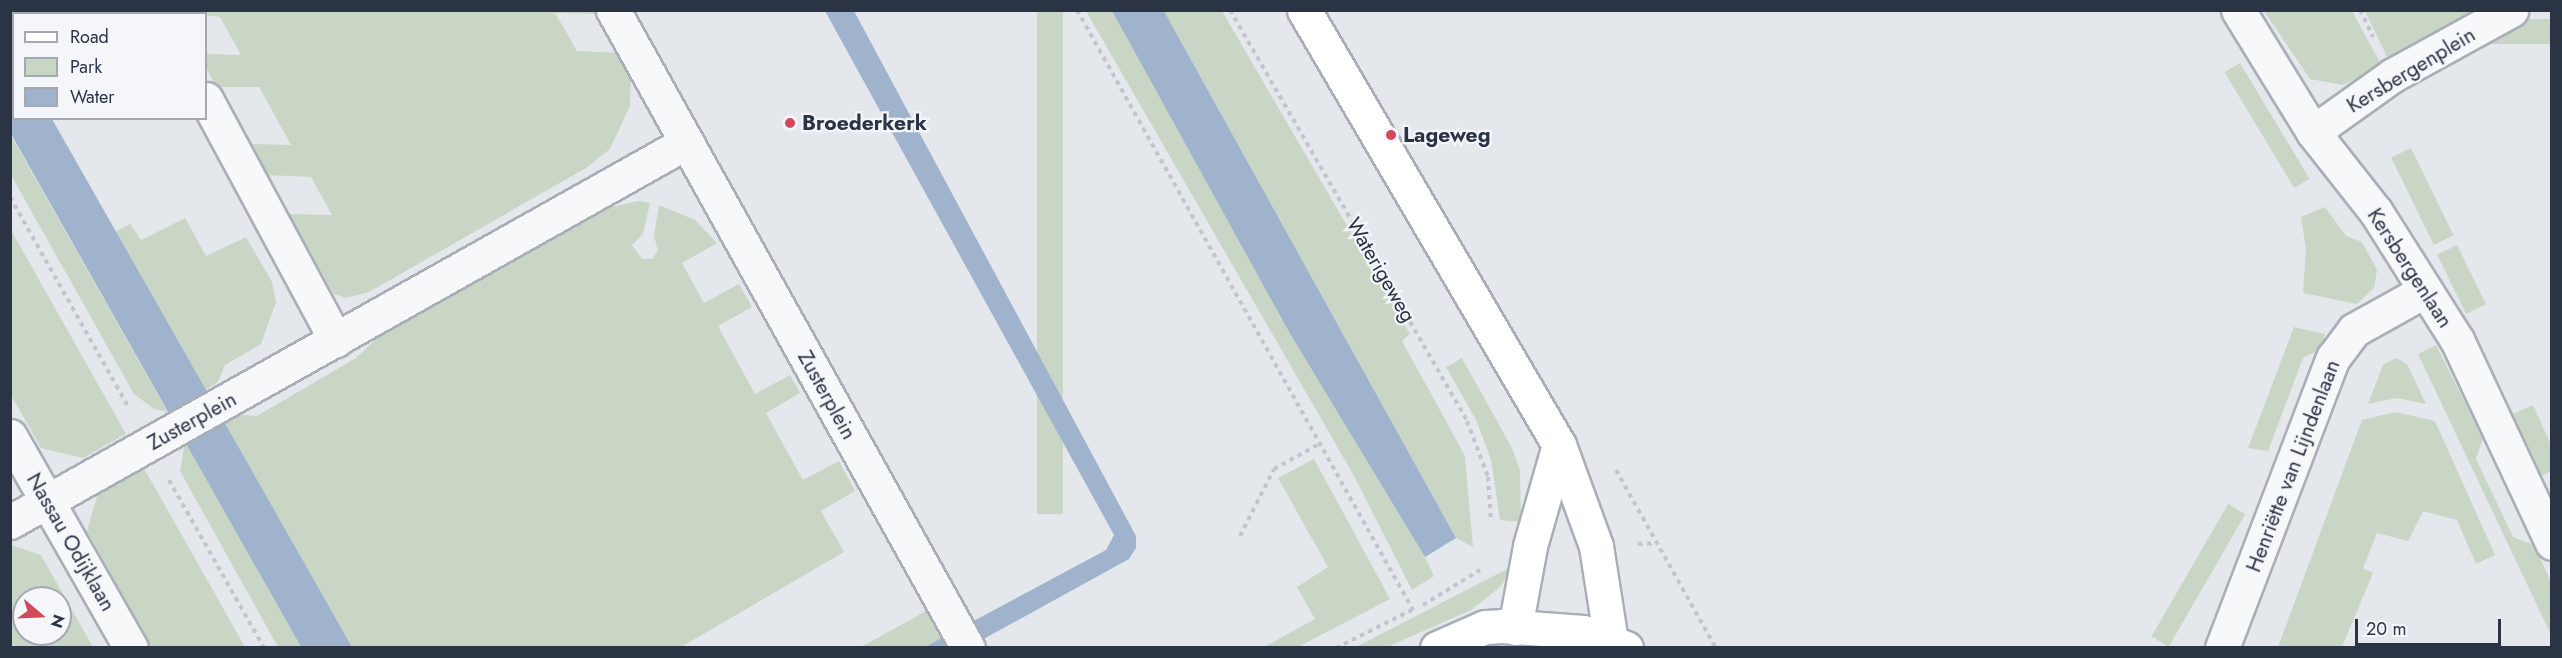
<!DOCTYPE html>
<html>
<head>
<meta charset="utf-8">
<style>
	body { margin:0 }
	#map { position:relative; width:2562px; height:658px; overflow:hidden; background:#e4e7ec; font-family:Jost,sans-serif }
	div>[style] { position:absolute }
	.green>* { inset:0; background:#c9d6c5; transform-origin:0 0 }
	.water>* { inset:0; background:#9fb4cc }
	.path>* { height:4px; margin-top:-2px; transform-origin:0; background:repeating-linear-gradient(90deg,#c2c5cb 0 4.5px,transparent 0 9px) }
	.roads { filter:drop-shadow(2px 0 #a9aeb7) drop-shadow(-2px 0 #a9aeb7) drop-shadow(0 2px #a9aeb7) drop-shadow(0 -2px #a9aeb7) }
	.street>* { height:33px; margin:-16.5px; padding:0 16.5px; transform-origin:16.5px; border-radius:16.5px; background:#f7f8fa }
	.secondary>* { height:33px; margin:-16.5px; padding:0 16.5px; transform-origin:16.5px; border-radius:16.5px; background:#fff }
	.dots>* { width:16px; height:16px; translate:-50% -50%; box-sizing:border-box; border:3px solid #f4f6f9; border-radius:50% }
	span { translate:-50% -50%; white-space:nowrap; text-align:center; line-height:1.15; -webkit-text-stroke:4.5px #f4f6f9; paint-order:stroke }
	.street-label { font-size:21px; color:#2b3445 }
	.poi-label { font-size:21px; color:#2b3445; font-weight:700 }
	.left { translate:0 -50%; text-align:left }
	.frame { position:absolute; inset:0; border:12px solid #2b3445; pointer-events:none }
	.legend { position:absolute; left:12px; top:12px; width:195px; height:108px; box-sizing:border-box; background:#f4f6f9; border:2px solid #a4a8b1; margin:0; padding:8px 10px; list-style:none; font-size:18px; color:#2b3445 }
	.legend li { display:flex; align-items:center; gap:12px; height:30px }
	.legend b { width:30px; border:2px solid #a4a8b1 }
	.north { position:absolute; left:12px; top:586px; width:60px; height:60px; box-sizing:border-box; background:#f4f6f9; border:2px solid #a4a8b1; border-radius:50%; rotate:109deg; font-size:16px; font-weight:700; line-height:24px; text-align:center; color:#2b3445 }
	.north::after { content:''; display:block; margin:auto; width:21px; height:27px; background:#d1495b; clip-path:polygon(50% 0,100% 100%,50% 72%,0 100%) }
	.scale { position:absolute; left:2355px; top:619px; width:146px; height:27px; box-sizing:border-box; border:3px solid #2b3445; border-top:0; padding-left:8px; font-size:18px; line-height:21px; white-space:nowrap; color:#2b3445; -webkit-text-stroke:4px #f4f6f9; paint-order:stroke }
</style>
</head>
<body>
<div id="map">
	<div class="green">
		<i style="clip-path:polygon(174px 11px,599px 11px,601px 14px,555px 13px,577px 51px,621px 53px,631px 72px,630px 106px,610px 149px,586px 168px,369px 292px,346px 298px,334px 294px,288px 214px,332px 215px,311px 177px,266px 175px,250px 144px,291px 145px,259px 87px,216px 87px,206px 67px,206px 54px,241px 55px,220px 17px)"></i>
		<i style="left:1037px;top:11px;width:26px;height:503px"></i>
		<i style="clip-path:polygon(1086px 11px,1112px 11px,1289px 332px,1425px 557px,1434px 576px,1412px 590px,1353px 474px)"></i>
		<i style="clip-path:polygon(1164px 11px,1222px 11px,1410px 334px,1402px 341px,1465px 456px,1473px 547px,1456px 538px)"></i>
		<i style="clip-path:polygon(2264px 11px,2352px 11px,2382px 66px,2343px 85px,2310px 79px)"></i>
		<i style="clip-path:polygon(2365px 11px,2481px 11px,2389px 61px)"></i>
		<i style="left:2551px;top:19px;width:25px;height:142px;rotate:90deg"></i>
		<i style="left:2240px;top:63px;width:135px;height:18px;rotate:59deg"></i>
		<i style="clip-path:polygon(10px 134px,166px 409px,168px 412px,154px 409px,134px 394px,11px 175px)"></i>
		<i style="left:2411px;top:148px;width:97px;height:22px;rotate:64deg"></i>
		<i style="clip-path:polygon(638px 201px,650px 203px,643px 234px,632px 245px,642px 259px,652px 259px,658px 251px,654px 236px,659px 205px,695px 220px,717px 243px,682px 263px,704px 303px,739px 284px,752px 307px,718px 326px,755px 394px,790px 375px,800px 393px,766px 413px,803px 480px,839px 461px,855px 491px,821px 511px,844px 552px,681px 647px,352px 647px,222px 424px,235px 414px,257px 416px,356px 358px,377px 338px,607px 208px)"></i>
		<i style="clip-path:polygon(2325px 207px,2346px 236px,2362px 242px,2377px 270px,2374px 288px,2357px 304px,2303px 293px,2306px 249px,2301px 217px)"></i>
		<i style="clip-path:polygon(185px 218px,206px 256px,246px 237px,272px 282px,276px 302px,261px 344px,225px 365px,218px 382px,203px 391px,115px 232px,130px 224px,141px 240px)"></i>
		<i style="clip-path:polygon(11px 230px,126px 434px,83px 458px,41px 448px,11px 395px)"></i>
		<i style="left:2457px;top:245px;width:66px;height:22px;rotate:64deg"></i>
		<i style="clip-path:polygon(2294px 327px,2325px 334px,2321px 349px,2303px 358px,2268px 451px,2248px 448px)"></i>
		<i style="clip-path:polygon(2436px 345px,2483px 438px,2476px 459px,2513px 537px,2534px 545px,2551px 582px,2551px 635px,2418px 354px)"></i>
		<i style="clip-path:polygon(1462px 358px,1512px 448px,1520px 470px,1521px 522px,1500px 520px,1491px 459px,1476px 420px,1446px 367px)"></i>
		<i style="clip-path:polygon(2396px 358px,2407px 364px,2426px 404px,2397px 398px,2368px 404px,2383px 365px)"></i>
		<i style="clip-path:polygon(2533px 405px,2551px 445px,2551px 471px,2542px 476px,2513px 414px)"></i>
		<i style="clip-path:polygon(2395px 412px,2435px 421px,2495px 555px,2476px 564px,2457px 520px,2423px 511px,2408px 541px,2377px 533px,2363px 568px,2373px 573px,2342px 647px,2278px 647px,2362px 420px)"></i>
		<i style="clip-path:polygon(185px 442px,186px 443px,301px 647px,278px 647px,180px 471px)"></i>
		<i style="clip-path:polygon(1314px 459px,1390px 599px,1298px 647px,1264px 647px,1315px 619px,1297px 587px,1328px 567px,1278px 478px)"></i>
		<i style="clip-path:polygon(141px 463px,245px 647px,152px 647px,87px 531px,99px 489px)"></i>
		<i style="left:2228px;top:504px;width:20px;height:153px;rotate:30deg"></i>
		<i style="clip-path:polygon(evenodd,11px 545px,41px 555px,93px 647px,11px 647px,11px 545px,24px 598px,60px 598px,60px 634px,24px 634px,24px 598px)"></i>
		<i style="clip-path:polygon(1513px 566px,1500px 587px,1471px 610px,1387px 647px,1354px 648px)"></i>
		<i style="clip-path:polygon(926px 611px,941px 639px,925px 647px,861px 647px)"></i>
	</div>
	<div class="water">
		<i style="clip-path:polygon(825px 11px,854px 11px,1136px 536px,1136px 548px,1129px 559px,969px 647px,925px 647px,1106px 550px,1114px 535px)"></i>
		<i style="clip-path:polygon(1112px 11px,1164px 11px,1456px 538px,1425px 557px,1289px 332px)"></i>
		<i style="clip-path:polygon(10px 42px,14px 118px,52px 119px,352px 647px,301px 647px,11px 134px)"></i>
	</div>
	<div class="path">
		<i style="left:1077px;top:10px;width:688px;rotate:60.75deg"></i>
		<i style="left:1230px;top:10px;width:474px;rotate:60deg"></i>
		<i style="left:1467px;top:421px;width:60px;rotate:69.4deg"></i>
		<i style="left:1488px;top:477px;width:44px;rotate:86.1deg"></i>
		<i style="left:2360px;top:10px;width:30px;rotate:64deg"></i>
		<i style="left:10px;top:197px;width:242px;rotate:60.6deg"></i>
		<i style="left:1616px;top:470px;width:204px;rotate:60.7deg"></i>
		<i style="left:169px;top:480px;width:193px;rotate:60.5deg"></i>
		<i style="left:1240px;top:536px;width:75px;rotate:-63.1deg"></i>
		<i style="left:1274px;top:469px;width:54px;rotate:-29deg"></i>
		<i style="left:1638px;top:544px;width:20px;rotate:-3deg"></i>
		<i style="left:1423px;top:605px;width:67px;rotate:-31.6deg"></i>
		<i style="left:1336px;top:648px;width:89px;rotate:-26.6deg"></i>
	</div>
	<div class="roads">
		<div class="street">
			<i style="left:158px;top:10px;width:4px;rotate:76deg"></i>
			<i style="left:613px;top:10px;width:730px;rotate:60.91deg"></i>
			<i style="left:2238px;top:10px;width:143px;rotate:58.4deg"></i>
			<i style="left:2313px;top:132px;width:102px;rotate:51.8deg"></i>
			<i style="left:2376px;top:212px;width:151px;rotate:57.7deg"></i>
			<i style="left:2457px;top:340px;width:224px;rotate:64.9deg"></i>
			<i style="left:206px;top:99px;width:274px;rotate:61.7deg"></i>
			<i style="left:2313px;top:132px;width:98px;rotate:-35.5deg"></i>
			<i style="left:2393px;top:75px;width:135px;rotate:-28.8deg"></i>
			<i style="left:10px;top:436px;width:244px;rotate:60.3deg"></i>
			<i style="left:10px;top:522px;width:776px;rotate:-29.31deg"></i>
			<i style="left:2222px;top:648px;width:311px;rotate:-69.1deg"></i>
			<i style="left:2333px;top:358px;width:35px;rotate:-53deg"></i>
			<i style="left:2354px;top:330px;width:80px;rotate:-29.1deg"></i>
		</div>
		<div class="secondary">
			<i style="left:1304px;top:10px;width:504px;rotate:59.62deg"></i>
			<i style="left:1559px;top:445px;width:108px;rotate:69.9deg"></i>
			<i style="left:1596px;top:546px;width:97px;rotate:81.1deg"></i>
			<i style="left:1515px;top:628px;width:83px;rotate:-79.6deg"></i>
			<i style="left:1530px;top:546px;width:105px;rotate:-74deg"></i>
			<i style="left:1437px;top:648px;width:52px;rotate:-23.6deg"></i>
			<i style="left:1485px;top:627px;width:17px;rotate:-3deg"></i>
			<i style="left:1502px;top:626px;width:81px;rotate:4.2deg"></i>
			<i style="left:1583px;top:632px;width:46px;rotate:20.4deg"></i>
		</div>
	</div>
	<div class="dots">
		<i style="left:790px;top:123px;background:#d1495b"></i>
		<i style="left:1391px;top:135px;background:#d1495b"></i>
	</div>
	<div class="street-label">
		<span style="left:2411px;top:70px;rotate:-31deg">Kersbergenplein</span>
		<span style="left:2410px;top:268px;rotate:57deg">Kersbergenlaan</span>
		<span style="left:1381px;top:270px;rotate:60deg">Waterigeweg</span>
		<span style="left:827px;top:395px;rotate:61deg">Zusterplein</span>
		<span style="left:192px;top:421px;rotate:-29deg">Zusterplein</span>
		<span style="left:2293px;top:466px;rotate:-69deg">Henriëtte van Lijndenlaan</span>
		<span style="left:71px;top:542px;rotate:60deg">Nassau Odijklaan</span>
	</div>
	<div class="poi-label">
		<span class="left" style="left:802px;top:123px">Broederkerk</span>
		<span class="left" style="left:1403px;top:135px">Lageweg</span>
	</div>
	<div class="frame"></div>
	<ul class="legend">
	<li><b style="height:8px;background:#fff"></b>Road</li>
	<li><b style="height:16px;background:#c9d6c5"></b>Park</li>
	<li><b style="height:16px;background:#9fb4cc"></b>Water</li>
	</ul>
	<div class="north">N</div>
	<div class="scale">20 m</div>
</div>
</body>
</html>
